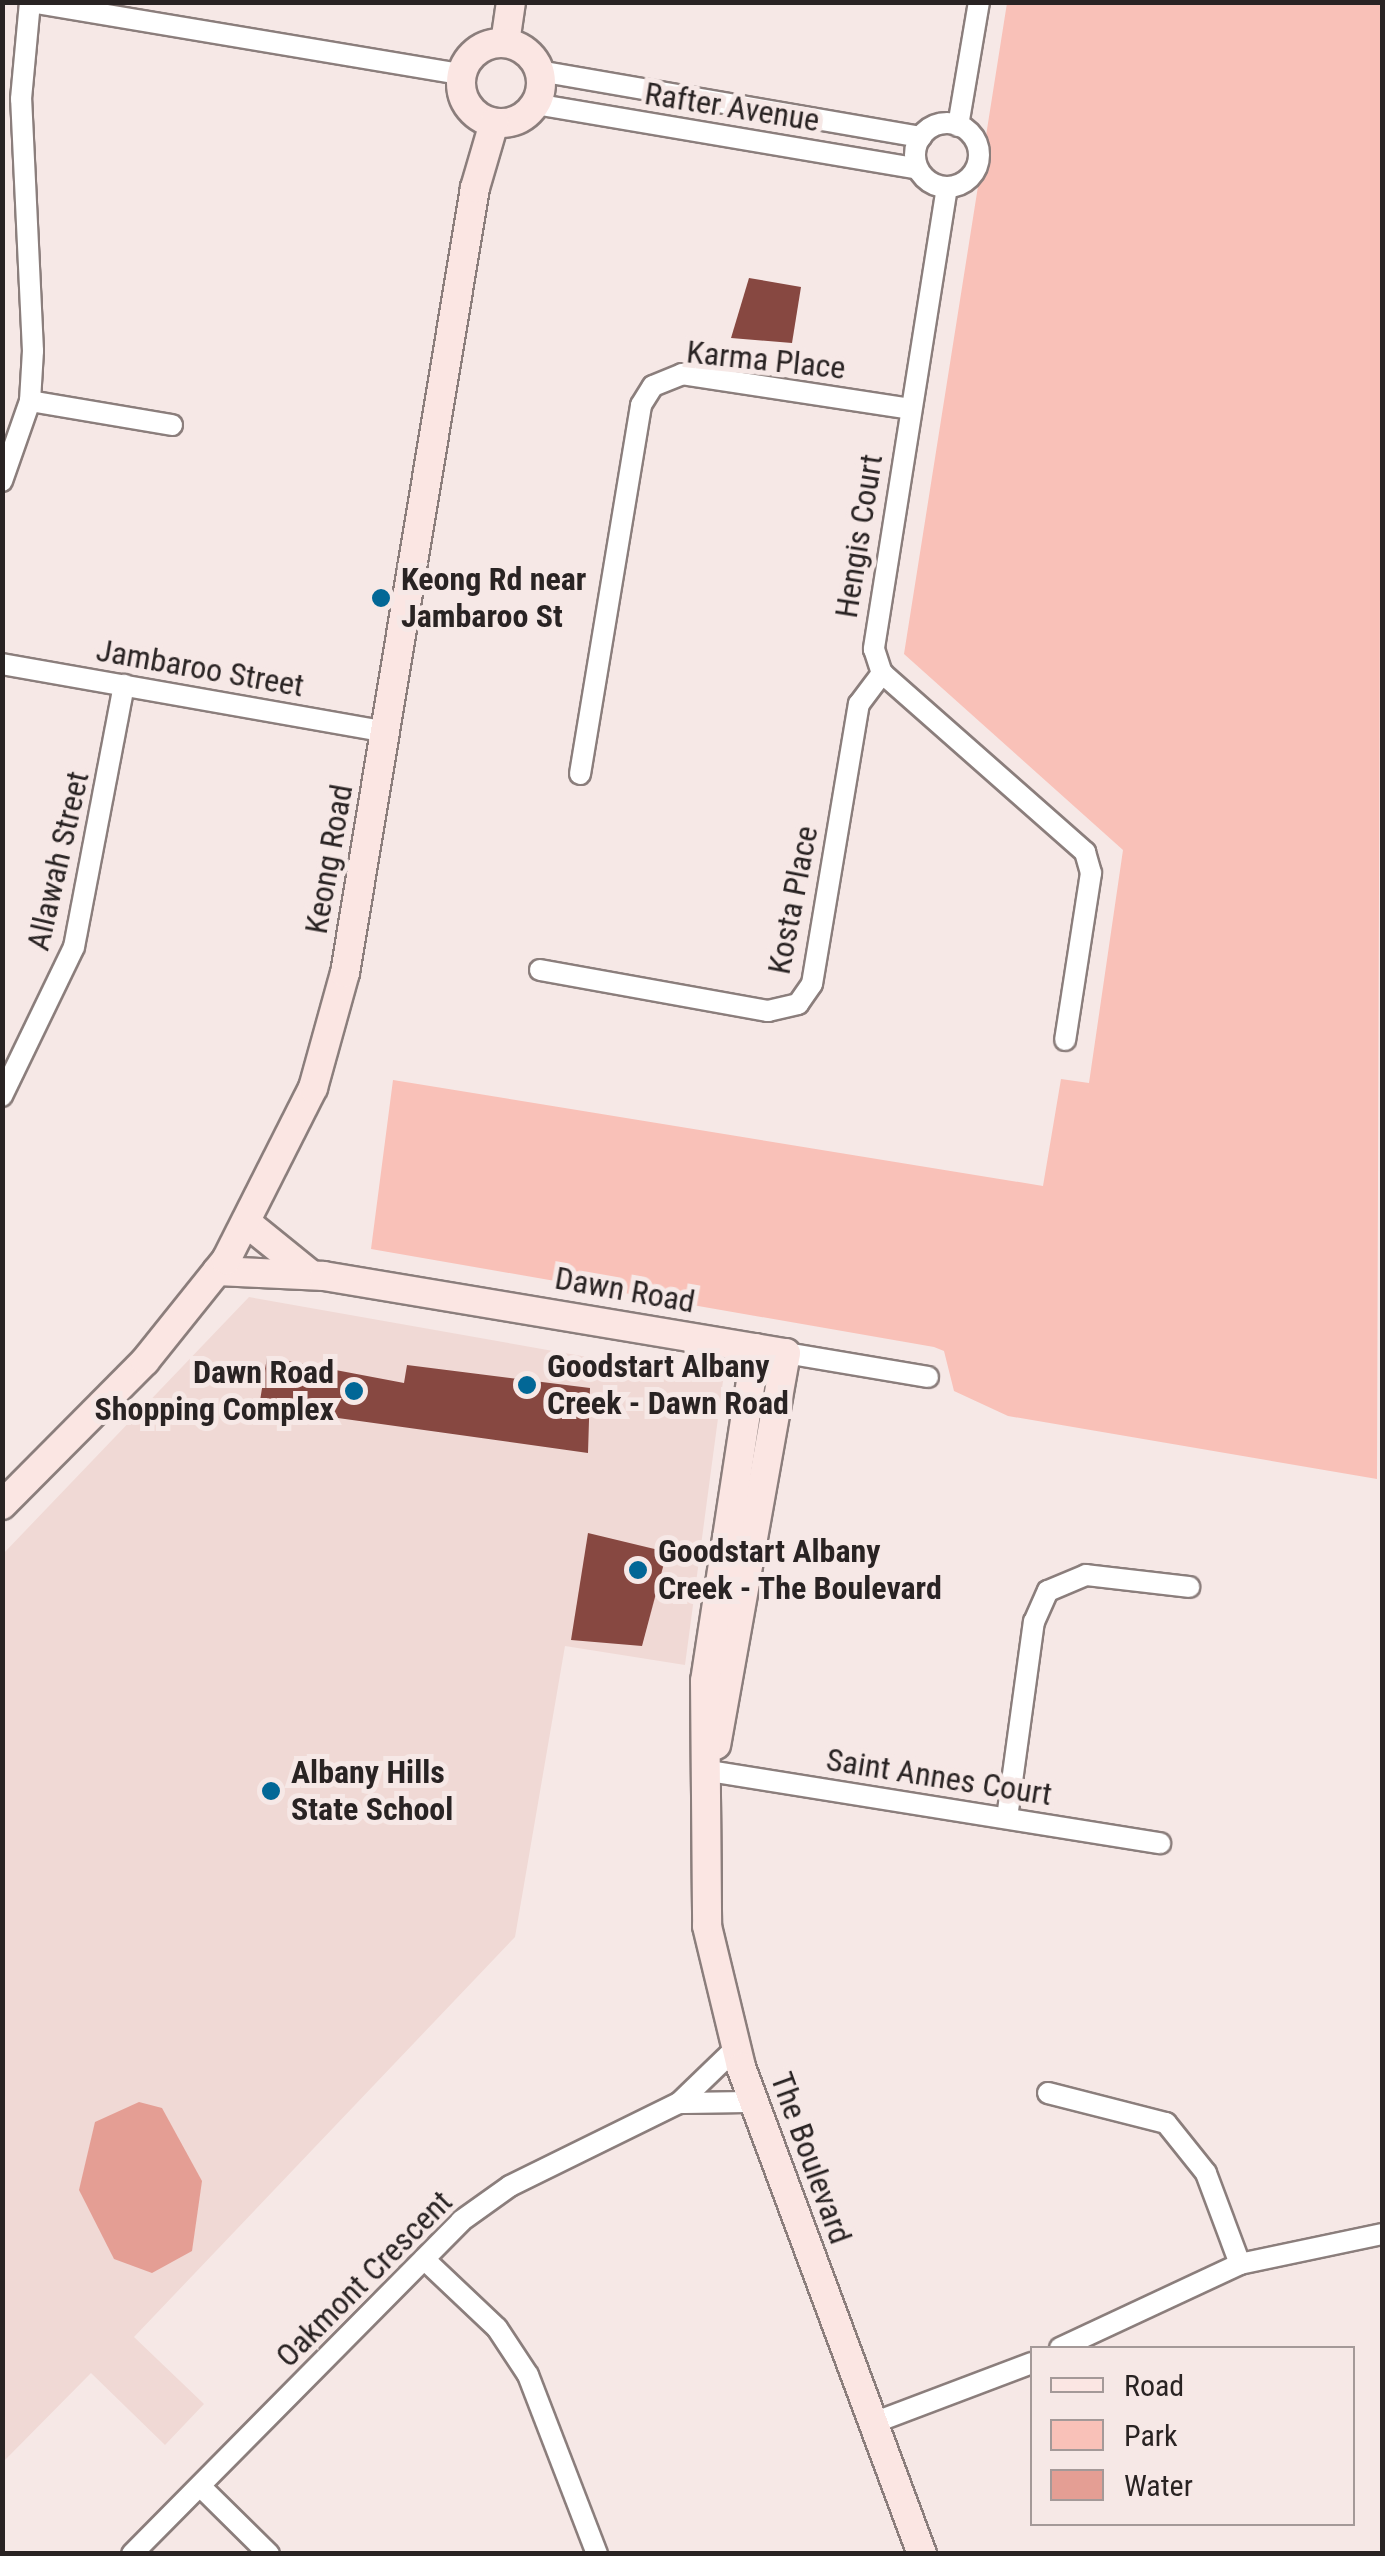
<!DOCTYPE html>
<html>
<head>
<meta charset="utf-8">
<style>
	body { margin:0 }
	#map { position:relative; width:1385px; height:2556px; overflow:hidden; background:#f6e8e6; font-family:"Roboto Condensed",sans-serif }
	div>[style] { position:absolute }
	.built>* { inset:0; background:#f0d9d5 }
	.green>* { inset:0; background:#f9c1b8 }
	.water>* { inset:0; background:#e49e94 }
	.building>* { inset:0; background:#874841 }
	.roads { filter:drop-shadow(2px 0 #8b7e7c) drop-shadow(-2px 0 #8b7e7c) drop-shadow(0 2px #8b7e7c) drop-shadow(0 -2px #8b7e7c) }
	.street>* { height:20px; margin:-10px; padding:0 10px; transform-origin:10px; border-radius:10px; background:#fff }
	.street>.ring { margin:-10px; padding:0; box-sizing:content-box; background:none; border:20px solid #fff; border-radius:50% }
	.secondary>* { height:28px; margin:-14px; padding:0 14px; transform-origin:14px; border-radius:14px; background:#fbe6e3 }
	.secondary>.ring { margin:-14px; padding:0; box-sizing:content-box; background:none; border:28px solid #fbe6e3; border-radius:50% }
	.dots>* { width:28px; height:28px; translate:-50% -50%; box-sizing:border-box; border:5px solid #f6e8e6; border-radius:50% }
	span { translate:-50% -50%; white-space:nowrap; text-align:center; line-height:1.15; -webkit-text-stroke:10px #f6e8e6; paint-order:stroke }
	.street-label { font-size:32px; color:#292323 }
	.poi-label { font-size:32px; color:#292323; font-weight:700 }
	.left { translate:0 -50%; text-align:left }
	.right { translate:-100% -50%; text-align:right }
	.frame { position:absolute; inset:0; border:5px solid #292323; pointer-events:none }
	.legend { position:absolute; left:1030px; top:2346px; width:325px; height:180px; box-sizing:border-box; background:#f6e8e6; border:2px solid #a49998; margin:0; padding:12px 18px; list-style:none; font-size:30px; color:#292323 }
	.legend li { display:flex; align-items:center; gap:20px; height:50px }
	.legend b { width:50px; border:2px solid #a49998 }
</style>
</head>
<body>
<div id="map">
	<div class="built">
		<i style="clip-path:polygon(249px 1297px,723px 1381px,685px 1665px,565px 1646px,515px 1937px,134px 2337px,204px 2404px,165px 2445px,91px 2373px,3px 2462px,3px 1554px)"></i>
	</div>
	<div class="green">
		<i style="clip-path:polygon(1007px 3px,1382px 3px,1377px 1479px,1008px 1416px,954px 1391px,944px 1351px,934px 1347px,371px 1249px,393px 1080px,1043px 1186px,1061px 1079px,1089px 1083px,1123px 850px,904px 654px)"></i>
	</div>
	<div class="water">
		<i style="clip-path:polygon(139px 2102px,162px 2108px,202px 2181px,192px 2251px,152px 2273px,114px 2259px,79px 2190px,95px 2122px)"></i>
	</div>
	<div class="building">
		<i style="clip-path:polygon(749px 278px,801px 287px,792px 343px,731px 338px)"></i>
		<i style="clip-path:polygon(267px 1357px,404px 1383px,407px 1365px,590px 1388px,588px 1453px,259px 1407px)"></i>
		<i style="clip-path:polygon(588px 1533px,667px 1552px,642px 1646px,571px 1640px)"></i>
	</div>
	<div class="roads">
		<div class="street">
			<i style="left:539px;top:71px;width:388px;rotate:9.8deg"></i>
			<i style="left:535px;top:104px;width:388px;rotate:9.6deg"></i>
			<i class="ring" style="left:915px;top:123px;width:44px;height:44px"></i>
			<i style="left:958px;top:126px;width:126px;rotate:-80.4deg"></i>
			<i style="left:947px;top:187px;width:468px;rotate:99deg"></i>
			<i style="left:874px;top:649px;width:25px;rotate:72deg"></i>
			<i style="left:882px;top:673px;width:271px;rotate:41.4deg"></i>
			<i style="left:1085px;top:852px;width:22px;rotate:74deg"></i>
			<i style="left:1091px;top:873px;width:169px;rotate:98.8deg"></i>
			<i style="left:30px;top:401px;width:144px;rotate:9.6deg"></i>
			<i style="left:2px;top:481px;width:85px;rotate:-70.7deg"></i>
			<i style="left:30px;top:401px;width:50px;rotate:-86.6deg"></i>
			<i style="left:33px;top:351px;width:252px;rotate:-92.7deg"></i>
			<i style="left:21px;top:99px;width:97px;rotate:-84.7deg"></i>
			<i style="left:30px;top:2px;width:438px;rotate:9.5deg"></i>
			<i style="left:2px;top:664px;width:392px;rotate:10deg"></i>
			<i style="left:580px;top:774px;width:374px;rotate:-80.6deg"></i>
			<i style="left:641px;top:405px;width:22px;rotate:-58deg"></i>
			<i style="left:653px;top:386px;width:31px;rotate:-22deg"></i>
			<i style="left:682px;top:374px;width:231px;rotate:8.7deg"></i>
			<i style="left:540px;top:970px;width:232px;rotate:10.2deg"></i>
			<i style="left:768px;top:1011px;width:31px;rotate:-13deg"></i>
			<i style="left:798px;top:1004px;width:24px;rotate:-55deg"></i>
			<i style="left:812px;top:984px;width:284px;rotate:-80.5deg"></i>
			<i style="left:859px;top:704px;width:39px;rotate:-53deg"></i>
			<i style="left:2px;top:1096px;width:165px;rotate:-64.2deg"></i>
			<i style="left:74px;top:947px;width:267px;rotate:-79.2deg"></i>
			<i style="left:786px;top:1353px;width:144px;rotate:9.6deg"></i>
			<i style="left:709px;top:1771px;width:457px;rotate:9.1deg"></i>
			<i style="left:1007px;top:1818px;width:198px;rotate:-82.2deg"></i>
			<i style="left:1034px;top:1622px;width:34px;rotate:-66deg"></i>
			<i style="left:1048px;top:1591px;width:41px;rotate:-22.8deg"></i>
			<i style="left:1086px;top:1575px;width:104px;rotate:6.6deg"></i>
			<i style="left:1048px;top:2093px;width:122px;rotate:14.3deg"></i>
			<i style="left:1166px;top:2123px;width:64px;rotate:51.3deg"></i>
			<i style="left:1206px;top:2173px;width:97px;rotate:69.5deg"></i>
			<i style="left:679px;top:2103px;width:74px;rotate:-0.8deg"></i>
			<i style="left:424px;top:2259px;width:100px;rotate:43.4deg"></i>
			<i style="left:497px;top:2328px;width:56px;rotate:56.6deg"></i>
			<i style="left:528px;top:2375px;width:192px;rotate:68.9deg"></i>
			<i style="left:1060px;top:2348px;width:199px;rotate:-25deg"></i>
			<i style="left:1240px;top:2264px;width:145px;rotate:-11.9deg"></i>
			<i style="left:873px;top:2423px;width:170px;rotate:-20.7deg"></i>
			<i style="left:200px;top:2486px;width:97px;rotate:44.6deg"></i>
			<i style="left:132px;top:2554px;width:468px;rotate:-45.3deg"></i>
			<i style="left:461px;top:2221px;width:60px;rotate:-35.5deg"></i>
			<i style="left:510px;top:2186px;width:188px;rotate:-26.2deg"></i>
			<i style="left:679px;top:2103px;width:78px;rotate:-44deg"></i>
		</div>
		<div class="secondary">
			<i style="left:505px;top:43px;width:41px;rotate:-81.7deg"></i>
			<i class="ring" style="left:461px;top:43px;width:52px;height:52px"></i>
			<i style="left:247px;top:1223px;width:81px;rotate:39deg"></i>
			<i style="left:217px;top:1271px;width:107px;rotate:2.7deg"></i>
			<i style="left:324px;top:1276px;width:468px;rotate:9.5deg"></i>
			<i style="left:786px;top:1353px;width:398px;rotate:100.1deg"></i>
			<i style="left:756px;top:1348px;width:337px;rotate:98.7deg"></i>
			<i style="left:705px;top:1681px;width:245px;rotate:89.5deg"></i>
			<i style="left:707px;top:1926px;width:145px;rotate:76.4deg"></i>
			<i style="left:741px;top:2067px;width:520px;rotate:69.61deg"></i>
			<i style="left:2px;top:1505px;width:203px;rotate:-45.2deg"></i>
			<i style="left:145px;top:1361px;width:129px;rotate:-51.3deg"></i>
			<i style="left:226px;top:1260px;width:193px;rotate:-63.2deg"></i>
			<i style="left:313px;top:1088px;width:119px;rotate:-74.5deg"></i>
			<i style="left:345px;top:973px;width:796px;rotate:-80.6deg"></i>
			<i style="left:475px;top:188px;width:68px;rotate:-73.7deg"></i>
		</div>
	</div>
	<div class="dots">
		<i style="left:381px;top:598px;background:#026796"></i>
		<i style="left:527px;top:1385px;background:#026796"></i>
		<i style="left:354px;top:1391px;background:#026796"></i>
		<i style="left:638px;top:1570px;background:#026796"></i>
		<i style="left:271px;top:1791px;background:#026796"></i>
	</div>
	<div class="street-label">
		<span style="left:732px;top:107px;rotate:9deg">Rafter Avenue</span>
		<span style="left:766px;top:360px;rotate:6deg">Karma Place</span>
		<span style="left:859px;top:536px;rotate:-81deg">Hengis Court</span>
		<span style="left:200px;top:668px;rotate:10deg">Jambaroo Street</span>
		<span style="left:329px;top:859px;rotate:-80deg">Keong Road</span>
		<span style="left:58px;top:861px;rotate:-77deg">Allawah Street</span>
		<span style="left:793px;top:900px;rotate:-79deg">Kosta Place</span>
		<span style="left:625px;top:1290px;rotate:10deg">Dawn Road</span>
		<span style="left:939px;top:1777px;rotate:9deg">Saint Annes Court</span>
		<span style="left:811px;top:2158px;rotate:70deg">The Boulevard</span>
		<span style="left:364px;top:2279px;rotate:-45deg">Oakmont Crescent</span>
	</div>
	<div class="poi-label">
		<span class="left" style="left:401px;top:598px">Keong Rd near<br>Jambaroo St</span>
		<span class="left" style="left:547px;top:1385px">Goodstart Albany<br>Creek - Dawn Road</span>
		<span class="right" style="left:334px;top:1391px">Dawn Road<br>Shopping Complex</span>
		<span class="left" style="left:658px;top:1570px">Goodstart Albany<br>Creek - The Boulevard</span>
		<span class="left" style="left:291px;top:1791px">Albany Hills<br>State School</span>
	</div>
	<div class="frame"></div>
	<ul class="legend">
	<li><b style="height:12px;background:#fbe6e3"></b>Road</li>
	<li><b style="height:28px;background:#f9c1b8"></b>Park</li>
	<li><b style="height:28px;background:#e49e94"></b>Water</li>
	</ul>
</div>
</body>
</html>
